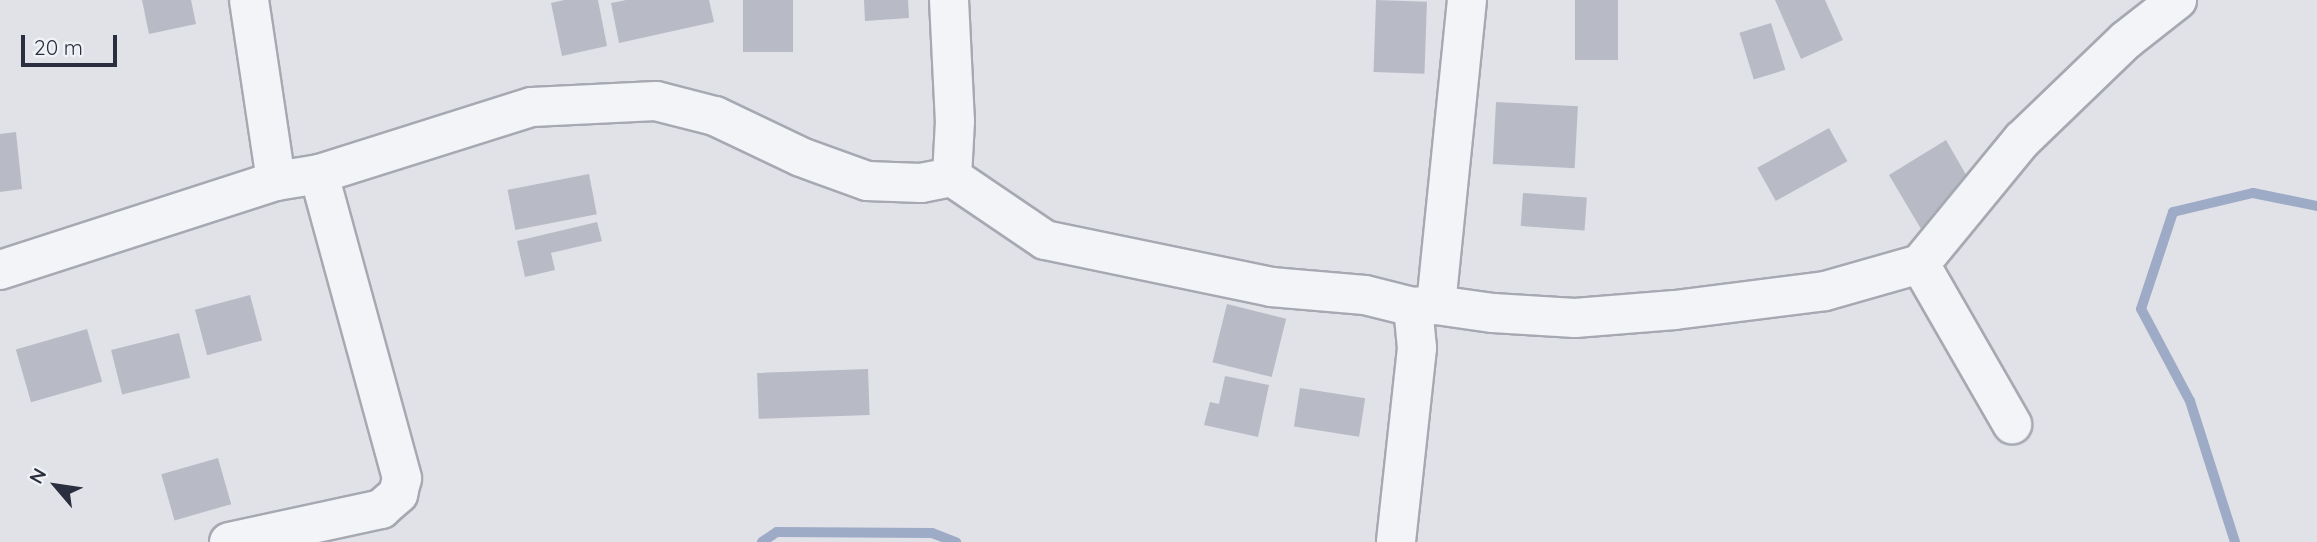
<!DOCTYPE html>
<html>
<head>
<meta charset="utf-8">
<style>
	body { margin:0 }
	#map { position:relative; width:2317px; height:542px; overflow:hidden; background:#e1e2e8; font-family:Quicksand,sans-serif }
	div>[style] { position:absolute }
	.stream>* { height:10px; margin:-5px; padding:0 5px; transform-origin:5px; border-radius:5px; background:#9eabc6 }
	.building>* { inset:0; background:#b8bbc5; transform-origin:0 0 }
	.roads { filter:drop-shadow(2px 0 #a6a9b2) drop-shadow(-2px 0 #a6a9b2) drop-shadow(0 2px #a6a9b2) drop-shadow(0 -2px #a6a9b2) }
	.minor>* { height:38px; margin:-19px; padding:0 19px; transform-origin:19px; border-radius:19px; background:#f3f4f7 }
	span { translate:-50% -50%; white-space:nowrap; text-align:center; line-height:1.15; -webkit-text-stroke:7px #f0f2f6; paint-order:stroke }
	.north { position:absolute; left:21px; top:451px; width:70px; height:70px; -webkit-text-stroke:5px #f0f2f6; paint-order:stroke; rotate:299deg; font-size:19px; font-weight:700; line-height:28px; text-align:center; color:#2a2f3f }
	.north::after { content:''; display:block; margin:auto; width:24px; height:32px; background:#2a2f3f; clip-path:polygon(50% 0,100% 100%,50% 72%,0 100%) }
	.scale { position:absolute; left:21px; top:35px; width:96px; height:32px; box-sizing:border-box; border:4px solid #2a2f3f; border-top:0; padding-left:9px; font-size:21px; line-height:24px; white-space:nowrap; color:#2a2f3f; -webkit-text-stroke:5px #f0f2f6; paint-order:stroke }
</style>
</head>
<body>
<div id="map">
	<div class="stream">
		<i style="left:762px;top:542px;width:18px;rotate:-34deg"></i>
		<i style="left:777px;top:532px;width:155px;rotate:0.4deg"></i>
		<i style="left:932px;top:533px;width:26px;rotate:21deg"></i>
		<i style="left:2235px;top:542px;width:148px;rotate:-107.7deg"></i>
		<i style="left:2190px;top:401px;width:104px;rotate:-118deg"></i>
		<i style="left:2141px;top:309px;width:102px;rotate:-71.7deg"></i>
		<i style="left:2173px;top:212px;width:82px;rotate:-13.4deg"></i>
		<i style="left:2253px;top:193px;width:65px;rotate:11.5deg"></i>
	</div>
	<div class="building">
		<i style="clip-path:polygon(142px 0,191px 0,196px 24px,149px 34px)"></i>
		<i style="clip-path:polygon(564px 0,598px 0,607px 46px,562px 56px,551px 3px)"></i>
		<i style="clip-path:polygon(626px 0,709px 0,714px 22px,619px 43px,611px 3px)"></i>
		<i style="left:743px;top:0;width:50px;height:52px"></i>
		<i style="clip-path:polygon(864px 0,908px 0,909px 18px,865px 21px)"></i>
		<i style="left:1376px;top:0;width:51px;height:72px;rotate:2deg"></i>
		<i style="left:1575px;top:0;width:43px;height:60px"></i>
		<i style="clip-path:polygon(1775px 0,1825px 0,1843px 40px,1801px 59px)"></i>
		<i style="left:1771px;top:23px;width:49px;height:33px;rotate:73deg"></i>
		<i style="left:1496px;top:102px;width:82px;height:62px;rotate:3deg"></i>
		<i style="left:1829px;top:128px;width:38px;height:82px;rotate:61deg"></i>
		<i style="clip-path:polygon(16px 132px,22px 189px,0 192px,0 134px)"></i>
		<i style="clip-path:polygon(1946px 140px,1972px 185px,1946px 201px,1951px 210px,1921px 229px,1889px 175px)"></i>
		<i style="left:589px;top:174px;width:41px;height:83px;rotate:79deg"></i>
		<i style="left:1523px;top:193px;width:64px;height:33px;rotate:4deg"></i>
		<i style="clip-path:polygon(597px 222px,602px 241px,551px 253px,555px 270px,525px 277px,517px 241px)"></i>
		<i style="left:250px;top:295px;width:47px;height:57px;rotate:75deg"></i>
		<i style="left:1227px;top:304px;width:61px;height:60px;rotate:14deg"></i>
		<i style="left:87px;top:329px;width:55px;height:74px;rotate:74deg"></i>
		<i style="left:179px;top:333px;width:46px;height:70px;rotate:76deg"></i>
		<i style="left:868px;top:369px;width:46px;height:111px;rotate:88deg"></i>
		<i style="clip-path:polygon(1225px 376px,1269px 385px,1258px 437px,1204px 425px,1210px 402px,1219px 404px)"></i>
		<i style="left:1300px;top:388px;width:66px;height:39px;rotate:9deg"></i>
		<i style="left:218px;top:458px;width:48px;height:59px;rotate:74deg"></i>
	</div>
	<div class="roads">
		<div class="minor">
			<i style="left:249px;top:0;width:183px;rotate:81.5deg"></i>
			<i style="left:949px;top:0;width:121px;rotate:87.2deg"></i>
			<i style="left:955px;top:121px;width:56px;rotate:93.1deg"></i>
			<i style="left:952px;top:177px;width:112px;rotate:34.1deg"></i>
			<i style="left:1045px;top:240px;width:231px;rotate:11.7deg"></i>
			<i style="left:1271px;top:287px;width:94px;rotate:4.9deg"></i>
			<i style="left:1365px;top:295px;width:49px;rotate:14deg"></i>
			<i style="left:1413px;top:307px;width:41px;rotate:84.4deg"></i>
			<i style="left:1417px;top:348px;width:195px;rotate:96.2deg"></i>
			<i style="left:1920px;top:264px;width:185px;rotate:60.1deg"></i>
			<i style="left:0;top:270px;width:290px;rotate:-17.9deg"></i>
			<i style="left:276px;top:181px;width:44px;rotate:-9.2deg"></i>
			<i style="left:319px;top:174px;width:223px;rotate:-17.5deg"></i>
			<i style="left:532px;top:107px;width:124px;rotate:-2.8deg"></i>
			<i style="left:656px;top:101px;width:61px;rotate:14.3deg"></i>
			<i style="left:715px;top:116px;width:95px;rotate:25.5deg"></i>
			<i style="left:801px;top:157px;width:70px;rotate:20deg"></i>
			<i style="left:867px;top:181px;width:54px;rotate:2.1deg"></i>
			<i style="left:921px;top:183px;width:32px;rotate:-11deg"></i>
			<i style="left:1436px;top:305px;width:307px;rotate:-84.2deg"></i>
			<i style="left:1413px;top:307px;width:23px;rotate:-5deg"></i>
			<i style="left:1436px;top:305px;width:58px;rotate:8deg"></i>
			<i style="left:1493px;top:313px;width:82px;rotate:3.5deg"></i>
			<i style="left:1575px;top:318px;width:100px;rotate:-4.6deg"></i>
			<i style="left:1675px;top:310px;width:151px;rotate:-7.2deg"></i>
			<i style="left:1825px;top:291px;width:99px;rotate:-15.9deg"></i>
			<i style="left:1920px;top:264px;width:161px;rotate:-50.6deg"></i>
			<i style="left:2022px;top:140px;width:144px;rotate:-43.9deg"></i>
			<i style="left:2126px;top:40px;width:65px;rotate:-38.1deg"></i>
			<i style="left:229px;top:542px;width:156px;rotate:-12.2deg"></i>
			<i style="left:381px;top:509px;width:23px;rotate:-41deg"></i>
			<i style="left:398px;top:494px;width:16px;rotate:-76deg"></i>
			<i style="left:402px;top:478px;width:315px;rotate:-105.3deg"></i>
		</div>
	</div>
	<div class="north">N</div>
	<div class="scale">20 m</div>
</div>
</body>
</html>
